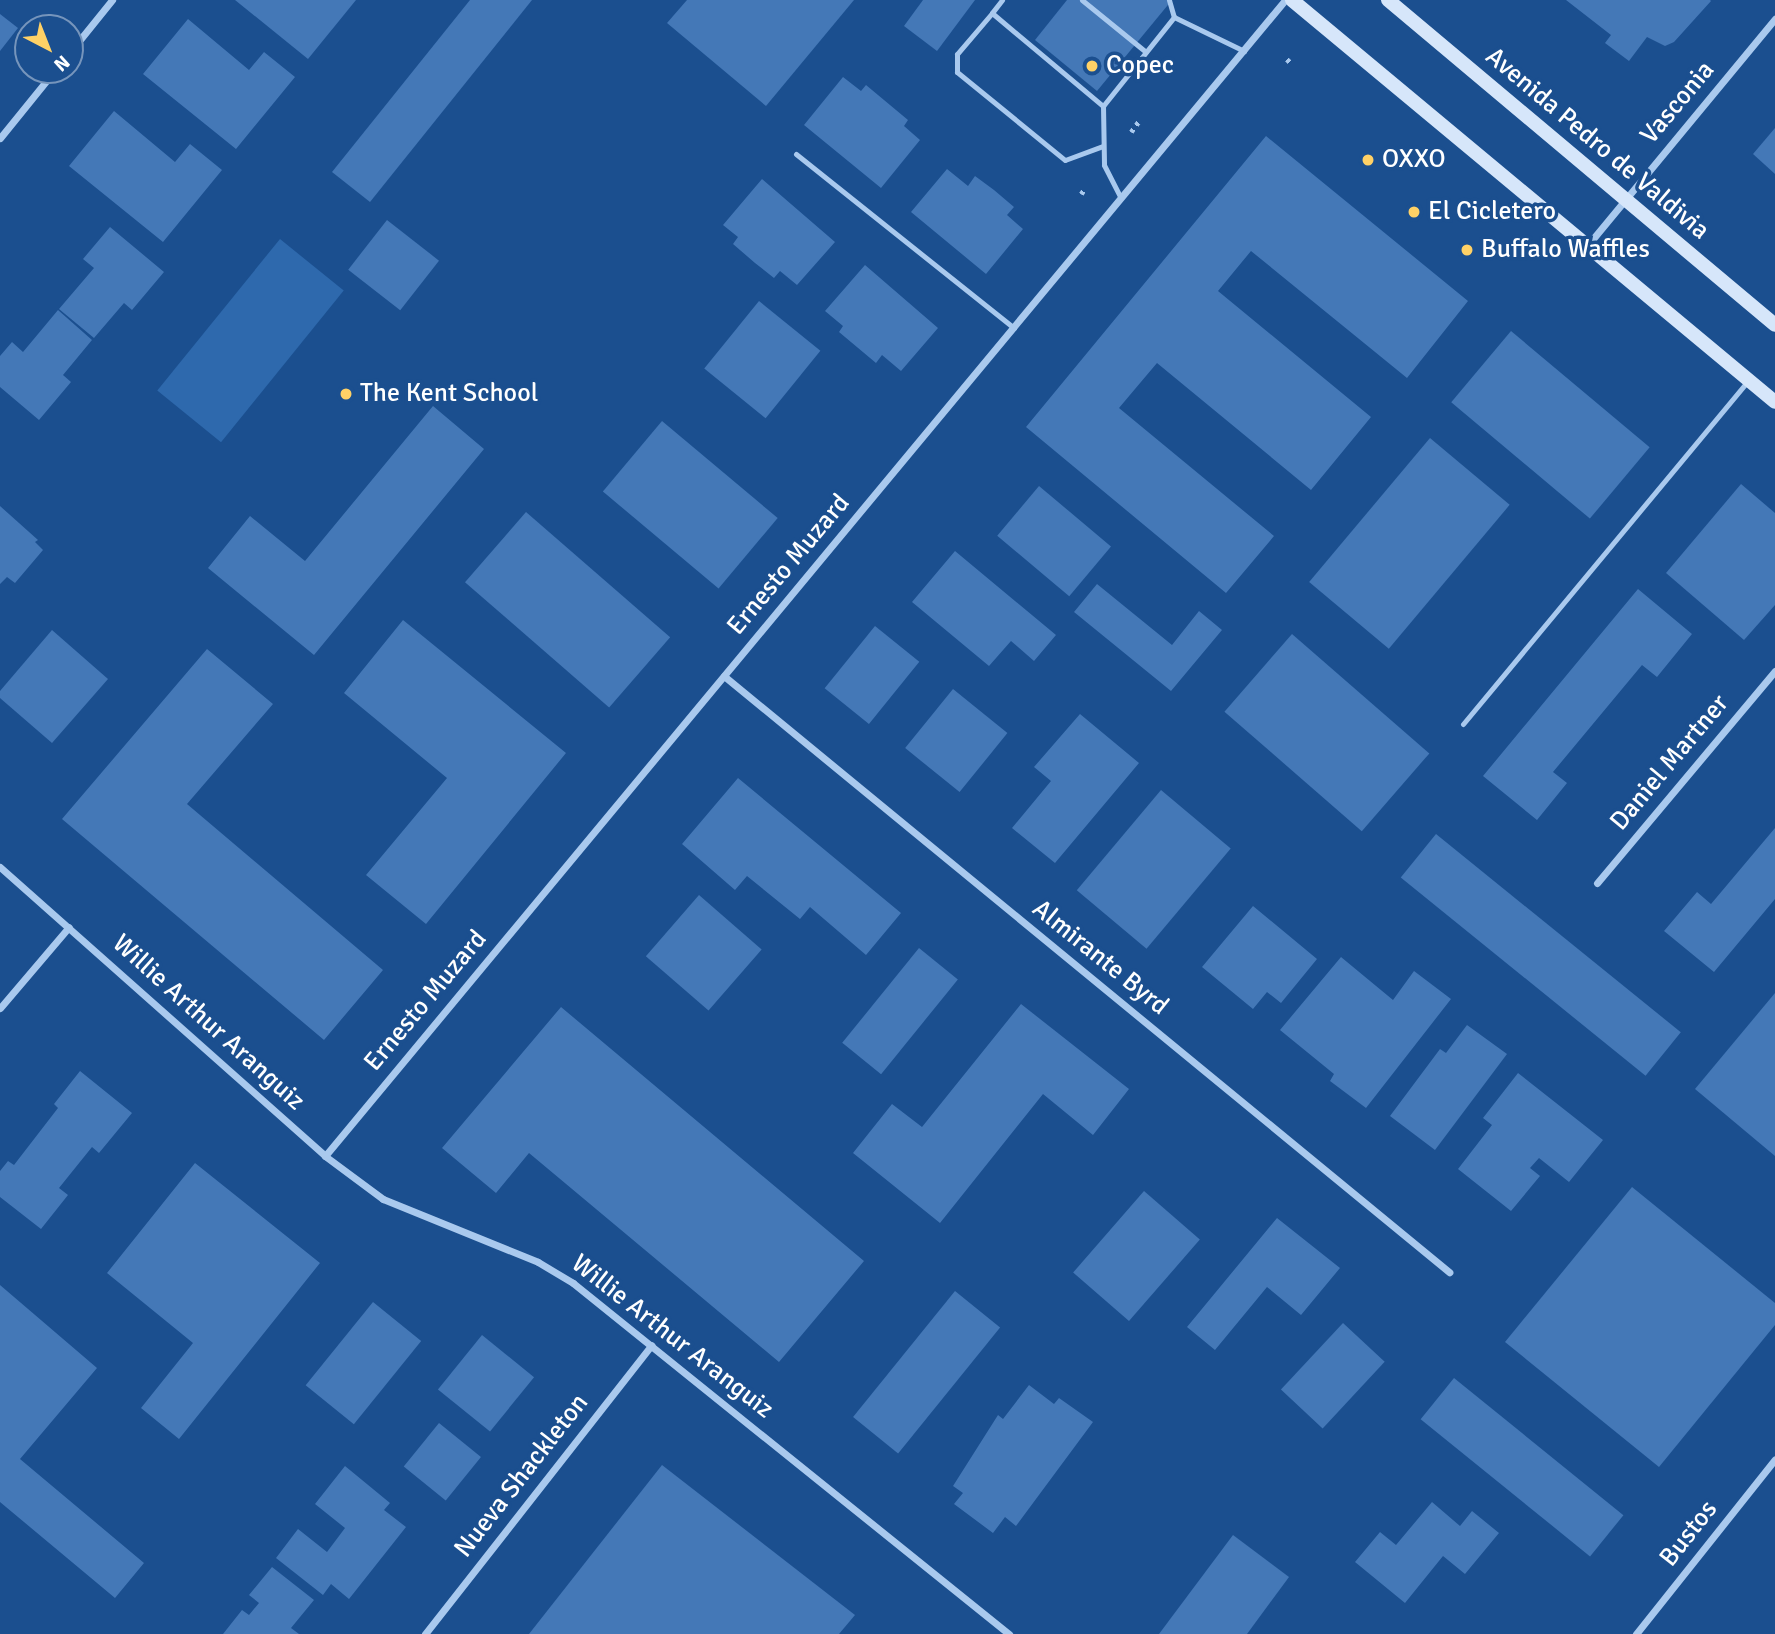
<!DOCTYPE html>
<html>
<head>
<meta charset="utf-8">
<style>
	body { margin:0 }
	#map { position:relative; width:1775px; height:1634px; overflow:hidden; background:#1b4f8f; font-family:Signika,sans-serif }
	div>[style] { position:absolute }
	.green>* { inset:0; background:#2e69ad; transform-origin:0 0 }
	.building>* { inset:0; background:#4478b7; transform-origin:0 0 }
	.path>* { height:4.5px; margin-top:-2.25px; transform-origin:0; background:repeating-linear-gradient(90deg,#a9c9ee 0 3.5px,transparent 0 8.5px) }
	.lane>* { height:5px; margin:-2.5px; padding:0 2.5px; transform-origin:2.5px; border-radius:2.5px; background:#a9c9ee }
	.street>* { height:7px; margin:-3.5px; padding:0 3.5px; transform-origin:3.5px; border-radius:3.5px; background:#a9c9ee }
	.secondary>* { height:14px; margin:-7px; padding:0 7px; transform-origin:7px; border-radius:7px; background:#d6e6fa }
	.dots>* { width:19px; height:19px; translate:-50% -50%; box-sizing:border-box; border:4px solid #1b4f8f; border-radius:50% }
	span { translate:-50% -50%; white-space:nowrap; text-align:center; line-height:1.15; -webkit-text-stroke:7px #1b4f8f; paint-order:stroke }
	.poi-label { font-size:26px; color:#fff }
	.left { translate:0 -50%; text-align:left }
	.street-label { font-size:26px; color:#fff }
	.north { position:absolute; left:14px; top:14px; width:70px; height:70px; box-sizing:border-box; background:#1b4f8f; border:2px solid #7695bc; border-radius:50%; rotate:138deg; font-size:19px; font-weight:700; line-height:28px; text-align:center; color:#fff }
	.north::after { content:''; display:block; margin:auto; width:24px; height:32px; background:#ffd166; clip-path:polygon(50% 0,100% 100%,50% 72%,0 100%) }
</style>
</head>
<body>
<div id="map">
	<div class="green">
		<i style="left:280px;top:239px;width:82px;height:195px;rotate:39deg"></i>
	</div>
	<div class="building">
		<i style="clip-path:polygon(235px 0,356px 0,308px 59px)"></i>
		<i style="clip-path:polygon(470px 0,532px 0,370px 202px,332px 172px)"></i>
		<i style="clip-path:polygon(687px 0,854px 0,766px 106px,667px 23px)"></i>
		<i style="clip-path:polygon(923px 0,975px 0,937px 51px,904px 26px)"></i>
		<i style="clip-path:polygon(1067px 0,1172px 0,1097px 91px,1035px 40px)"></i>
		<i style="clip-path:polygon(1566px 0,1710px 0,1711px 1px,1674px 42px,1665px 46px,1647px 37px,1629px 61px,1605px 43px,1611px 35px)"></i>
		<i style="clip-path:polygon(0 14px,18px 28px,0 51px)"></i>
		<i style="clip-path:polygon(188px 19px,249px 70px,264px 52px,295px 77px,236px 149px,143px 74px)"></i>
		<i style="clip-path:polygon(843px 77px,861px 91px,866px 85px,908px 120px,904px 126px,920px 140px,881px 188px,804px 125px)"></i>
		<i style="clip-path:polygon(114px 111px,175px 162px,190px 144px,222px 170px,163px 242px,69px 166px)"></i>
		<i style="clip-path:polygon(1775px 128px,1775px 174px,1753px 154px)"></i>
		<i style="clip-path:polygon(1266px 136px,1468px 301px,1407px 378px,1251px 251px,1218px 291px,1371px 417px,1311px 490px,1157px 363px,1135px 389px,1119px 408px,1274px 536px,1226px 593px,1026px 427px)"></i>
		<i style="clip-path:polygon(947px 169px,968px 186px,975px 176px,994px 190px,1014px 207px,1007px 215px,1023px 229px,986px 274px,911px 212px)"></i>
		<i style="clip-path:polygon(762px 179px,835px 242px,797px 285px,780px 271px,774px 278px,755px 263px,733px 244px,738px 237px,723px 225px)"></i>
		<i style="left:387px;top:220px;width:66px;height:63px;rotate:38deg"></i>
		<i style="clip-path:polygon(110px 227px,164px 272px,132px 310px,124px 303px,94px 338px,59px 309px,94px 268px,83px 259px)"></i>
		<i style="clip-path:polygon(865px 265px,938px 328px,901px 371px,882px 355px,876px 363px,839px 332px,843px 326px,825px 311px)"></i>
		<i style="left:759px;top:301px;width:79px;height:87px;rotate:39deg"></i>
		<i style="clip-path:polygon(58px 310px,92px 340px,63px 375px,71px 382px,39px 420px,0 387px,0 356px,12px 342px,23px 352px)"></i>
		<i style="left:1511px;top:331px;width:181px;height:93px;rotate:40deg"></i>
		<i style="clip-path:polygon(433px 406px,484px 449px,314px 655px,208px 568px,250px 516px,305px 561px)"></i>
		<i style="left:662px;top:421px;width:151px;height:92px;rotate:40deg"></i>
		<i style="left:1430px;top:438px;width:104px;height:188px;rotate:40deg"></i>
		<i style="clip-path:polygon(1741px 484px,1775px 513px,1775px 605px,1744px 640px,1666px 573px)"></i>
		<i style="left:1039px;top:486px;width:94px;height:65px;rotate:40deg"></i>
		<i style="clip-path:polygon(0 506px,38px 540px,35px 542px,43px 550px,15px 583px,7px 577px,0 584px)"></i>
		<i style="left:526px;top:512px;width:191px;height:93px;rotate:41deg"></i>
		<i style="clip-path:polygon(955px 551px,1056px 635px,1034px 661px,1011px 641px,989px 666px,912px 602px)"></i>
		<i style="clip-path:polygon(1097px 584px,1172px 645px,1199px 611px,1222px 630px,1171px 691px,1074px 612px)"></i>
		<i style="clip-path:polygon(1638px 589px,1692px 634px,1657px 677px,1642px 665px,1553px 772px,1567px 783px,1537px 820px,1483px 776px)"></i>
		<i style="clip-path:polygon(403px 620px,566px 753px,426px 924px,366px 875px,447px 778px,344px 693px)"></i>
		<i style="left:875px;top:626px;width:57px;height:80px;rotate:39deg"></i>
		<i style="clip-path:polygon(52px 630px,108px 679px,52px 743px,0 698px,0 691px)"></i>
		<i style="left:1292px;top:634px;width:182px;height:103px;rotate:41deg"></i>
		<i style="clip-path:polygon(207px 649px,273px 704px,187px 804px,383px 970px,324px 1040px,62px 819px)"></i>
		<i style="left:953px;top:689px;width:70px;height:76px;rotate:39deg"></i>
		<i style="clip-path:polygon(1080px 714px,1139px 763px,1055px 863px,1012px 828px,1051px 781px,1034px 767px)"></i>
		<i style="clip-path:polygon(738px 778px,901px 913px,866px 955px,810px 907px,800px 919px,747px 876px,735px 890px,682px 844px)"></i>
		<i style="left:1161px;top:790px;width:91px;height:131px;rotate:40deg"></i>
		<i style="clip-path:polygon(1775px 828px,1775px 899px,1714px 972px,1664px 931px,1697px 892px,1711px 904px)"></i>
		<i style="left:1436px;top:834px;width:315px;height:56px;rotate:39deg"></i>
		<i style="left:699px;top:895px;width:83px;height:81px;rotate:41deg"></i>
		<i style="clip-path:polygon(1253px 906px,1317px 959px,1281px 1003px,1267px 992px,1253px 1009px,1202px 967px)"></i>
		<i style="left:919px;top:948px;width:50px;height:122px;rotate:39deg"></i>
		<i style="clip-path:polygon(1341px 957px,1393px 1000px,1414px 971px,1451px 999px,1366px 1108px,1330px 1081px,1334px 1074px,1280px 1030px)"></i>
		<i style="clip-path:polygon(1775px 993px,1775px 1156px,1695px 1089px)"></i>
		<i style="clip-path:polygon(1021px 1004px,1129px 1089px,1093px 1135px,1043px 1094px,940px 1223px,853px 1153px,892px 1104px,922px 1127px)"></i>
		<i style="clip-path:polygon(561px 1007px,864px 1261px,779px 1362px,529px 1153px,496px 1193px,442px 1148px)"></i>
		<i style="clip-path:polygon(1467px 1025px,1507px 1054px,1435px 1150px,1390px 1116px,1440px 1049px,1446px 1053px)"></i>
		<i style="clip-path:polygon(80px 1071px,132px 1113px,99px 1153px,92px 1147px,59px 1188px,68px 1195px,41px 1229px,0 1197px,0 1171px,8px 1161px,14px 1165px,58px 1108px,54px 1104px)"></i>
		<i style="clip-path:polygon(1518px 1073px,1603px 1140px,1569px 1182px,1539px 1158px,1530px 1168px,1540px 1176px,1511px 1211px,1458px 1169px,1492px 1125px,1483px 1118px)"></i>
		<i style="clip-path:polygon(195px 1163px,320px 1263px,179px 1439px,141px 1408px,193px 1343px,107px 1273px)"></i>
		<i style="clip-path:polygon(1632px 1187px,1775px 1303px,1775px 1325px,1659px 1467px,1505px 1342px)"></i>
		<i style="left:1144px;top:1191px;width:74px;height:108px;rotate:41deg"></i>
		<i style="clip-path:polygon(1277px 1218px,1340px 1268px,1301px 1315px,1267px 1287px,1215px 1350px,1187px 1327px)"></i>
		<i style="clip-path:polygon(0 1285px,97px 1368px,20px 1459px,144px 1563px,115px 1598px,0 1502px)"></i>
		<i style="left:955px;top:1291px;width:58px;height:162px;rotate:39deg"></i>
		<i style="left:373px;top:1302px;width:62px;height:107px;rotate:39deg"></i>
		<i style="left:1343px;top:1323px;width:57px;height:91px;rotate:43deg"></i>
		<i style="left:482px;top:1335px;width:67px;height:70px;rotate:39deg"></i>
		<i style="left:1454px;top:1378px;width:218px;height:53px;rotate:39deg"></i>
		<i style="clip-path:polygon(1029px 1385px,1054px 1404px,1059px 1398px,1093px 1422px,1016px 1526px,1005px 1517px,993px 1533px,954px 1504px,963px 1493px,953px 1486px,998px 1415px,1003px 1419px)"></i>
		<i style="left:439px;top:1423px;width:54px;height:56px;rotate:39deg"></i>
		<i style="clip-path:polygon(662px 1465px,855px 1615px,839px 1634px,529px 1634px)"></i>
		<i style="clip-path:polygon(345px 1466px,390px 1503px,384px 1510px,406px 1527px,349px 1599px,331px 1584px,323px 1595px,276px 1558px,298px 1529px,327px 1552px,345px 1528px,315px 1504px)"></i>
		<i style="clip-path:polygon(1432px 1502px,1460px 1526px,1472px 1511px,1499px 1533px,1465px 1574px,1443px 1556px,1405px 1603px,1355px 1562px,1380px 1532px,1396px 1545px)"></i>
		<i style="clip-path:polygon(1233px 1535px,1289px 1577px,1247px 1634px,1159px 1634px)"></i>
		<i style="clip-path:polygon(272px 1567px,314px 1600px,291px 1628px,299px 1634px,223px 1634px,242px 1610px,249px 1615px,259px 1603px,249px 1595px)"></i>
	</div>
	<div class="path">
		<i style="left:1287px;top:59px;width:7px;rotate:45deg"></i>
		<i style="left:1131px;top:132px;width:14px;rotate:-54deg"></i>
		<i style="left:1081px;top:194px;width:4px;rotate:-56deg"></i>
	</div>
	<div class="lane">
		<i style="left:1002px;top:0;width:16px;rotate:128deg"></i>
		<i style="left:992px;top:13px;width:145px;rotate:40deg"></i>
		<i style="left:1103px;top:106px;width:59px;rotate:89deg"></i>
		<i style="left:1104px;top:165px;width:37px;rotate:63deg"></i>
		<i style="left:1082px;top:0;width:82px;rotate:39.1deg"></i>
		<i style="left:1169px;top:0;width:18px;rotate:74deg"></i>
		<i style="left:1174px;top:17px;width:78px;rotate:25.9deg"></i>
		<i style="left:992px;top:13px;width:54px;rotate:130.5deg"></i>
		<i style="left:957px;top:54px;width:18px;rotate:90deg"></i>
		<i style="left:957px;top:72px;width:139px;rotate:39.2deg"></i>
		<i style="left:1065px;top:160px;width:40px;rotate:-20.2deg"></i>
		<i style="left:1103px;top:106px;width:114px;rotate:-51.4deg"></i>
		<i style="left:796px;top:154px;width:279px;rotate:38.6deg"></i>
		<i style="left:1463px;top:724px;width:447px;rotate:-50.3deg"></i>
	</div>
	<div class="street">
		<i style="left:70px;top:52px;width:67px;rotate:-51.1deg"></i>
		<i style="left:0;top:138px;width:87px;rotate:-51deg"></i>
		<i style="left:1587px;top:246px;width:295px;rotate:-50.4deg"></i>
		<i style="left:724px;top:676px;width:939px;rotate:39.42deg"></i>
		<i style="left:0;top:867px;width:435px;rotate:41.6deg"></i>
		<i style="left:325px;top:1156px;width:72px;rotate:36.6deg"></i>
		<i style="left:383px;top:1199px;width:167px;rotate:22.1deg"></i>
		<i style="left:538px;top:1262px;width:41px;rotate:31deg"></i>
		<i style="left:573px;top:1283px;width:560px;rotate:38.84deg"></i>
		<i style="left:1597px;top:883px;width:277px;rotate:-50deg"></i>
		<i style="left:0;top:1008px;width:106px;rotate:-49.6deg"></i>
		<i style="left:325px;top:1156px;width:1503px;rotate:-50.29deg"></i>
		<i style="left:425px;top:1634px;width:367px;rotate:-51.9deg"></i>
		<i style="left:1636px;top:1634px;width:223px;rotate:-51.5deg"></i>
	</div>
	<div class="secondary">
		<i style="left:1292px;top:0;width:628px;rotate:39.77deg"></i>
		<i style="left:1388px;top:0;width:505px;rotate:40.02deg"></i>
	</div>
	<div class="dots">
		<i style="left:1092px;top:66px;background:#ffd166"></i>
		<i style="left:1368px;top:160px;background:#ffd166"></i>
		<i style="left:1414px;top:212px;background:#ffd166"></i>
		<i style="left:1467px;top:250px;background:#ffd166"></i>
		<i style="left:346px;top:394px;background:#ffd166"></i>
	</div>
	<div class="poi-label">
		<span class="left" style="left:1106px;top:66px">Copec</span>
		<span class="left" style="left:1382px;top:160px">OXXO</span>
		<span class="left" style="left:1428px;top:212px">El Cicletero</span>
		<span class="left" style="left:1481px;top:250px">Buffalo Waffles</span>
		<span class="left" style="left:360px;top:394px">The Kent School</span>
	</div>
	<div class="street-label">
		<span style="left:1678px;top:103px;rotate:-50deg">Vasconia</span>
		<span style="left:1597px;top:144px;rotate:40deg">Avenida Pedro de Valdivia</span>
		<span style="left:789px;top:565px;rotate:-50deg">Ernesto Muzard</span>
		<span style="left:1670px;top:763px;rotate:-50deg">Daniel Martner</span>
		<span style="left:1100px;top:958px;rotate:39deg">Almirante Byrd</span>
		<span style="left:426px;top:1001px;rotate:-50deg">Ernesto Muzard</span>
		<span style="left:208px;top:1023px;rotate:42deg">Willie Arthur Aranguiz</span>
		<span style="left:672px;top:1337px;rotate:38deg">Willie Arthur Aranguiz</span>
		<span style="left:522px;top:1476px;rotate:-52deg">Nueva Shackleton</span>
		<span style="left:1689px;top:1534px;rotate:-52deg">Bustos</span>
	</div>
	<div class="north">N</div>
</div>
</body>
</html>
